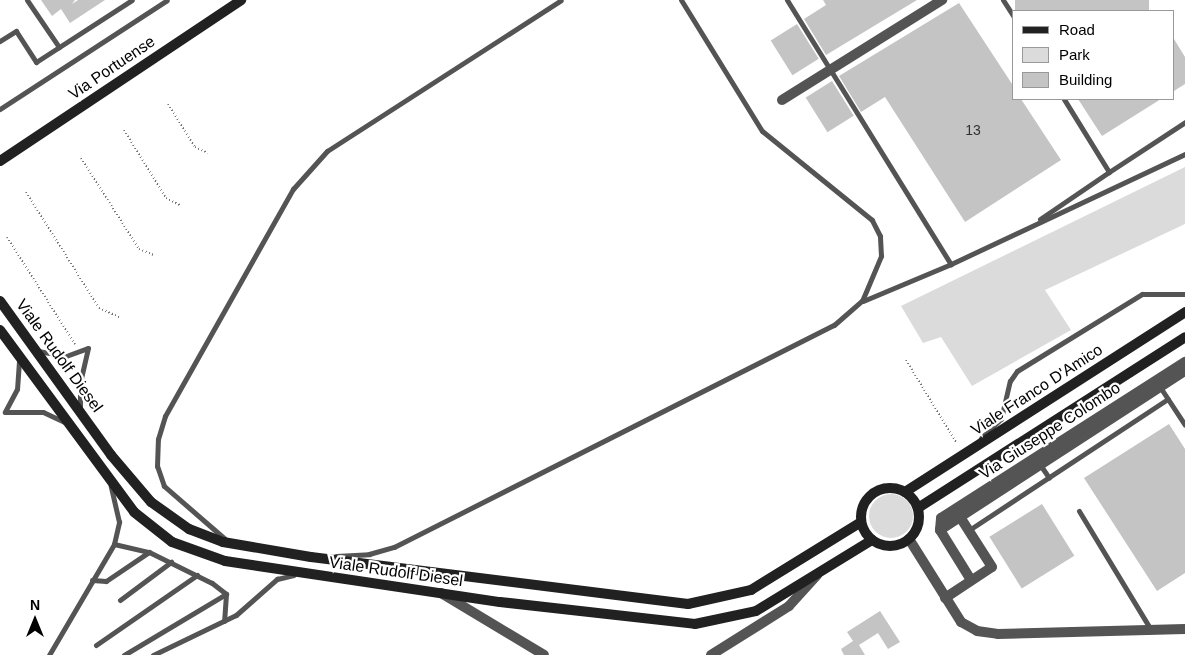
<!DOCTYPE html>
<html>
<head>
<meta charset="utf-8">
<style>
	body { margin:0 }
	#map { position:relative; width:1185px; height:655px; overflow:hidden; background:#fff; font-family:Helvetica,sans-serif }
	div>[style] { position:absolute }
	.green>* { inset:0; background:#dbdbdb }
	.round { border-radius:50% }
	.building>* { inset:0; background:#c4c4c4; transform-origin:0 0 }
	.path>* { height:2px; margin-top:-1px; transform-origin:0; background:repeating-linear-gradient(90deg,#767676 0 1px,transparent 0 3.5px) }
	.lane>* { height:5px; margin:-2.5px; padding:0 2.5px; transform-origin:2.5px; border-radius:2.5px; background:#545454 }
	.street>* { height:10px; margin:-5px; padding:0 5px; transform-origin:5px; border-radius:5px; background:#545454 }
	.secondary>* { height:10px; margin:-5px; padding:0 5px; transform-origin:5px; border-radius:5px; background:#212121 }
	.secondary>.ring { margin:-5px; padding:0; box-sizing:content-box; background:none; border:10px solid #212121; border-radius:50% }
	.street-bridge>* { height:10px; margin:-5px; padding:0 5px; transform-origin:5px; border-radius:5px; background:#545454 }
	span { translate:-50% -50%; white-space:nowrap; text-align:center; line-height:1.15; -webkit-text-stroke:4.5px #fff; paint-order:stroke }
	.number-label { font-size:14px; color:#313131 }
	.number-label span { -webkit-text-stroke-width:0 }
	.street-label { font-size:16px; color:#000 }
	.legend { position:absolute; left:1012px; top:10px; width:162px; height:90px; box-sizing:border-box; background:#fff; border:1px solid #999; margin:0; padding:6px 9px; list-style:none; font-size:15px; color:#000 }
	.legend li { display:flex; align-items:center; gap:10px; height:25px }
	.legend b { width:25px; border:1px solid #999 }
	.north { position:absolute; left:10px; top:595px; width:50px; height:50px; -webkit-text-stroke:4px #fff; paint-order:stroke; rotate:0deg; font-size:14px; font-weight:700; line-height:20px; text-align:center; color:#000 }
	.north::after { content:''; display:block; margin:auto; width:18px; height:22px; background:#000; clip-path:polygon(50% 0,100% 100%,50% 72%,0 100%) }
</style>
</head>
<body>
<div id="map">
	<div class="green">
		<i style="clip-path:polygon(1185px 167px,1185px 224px,1045px 290px,1071px 330px,972px 386px,941px 337px,923px 343px,901px 306px)"></i>
		<i class="round" style="left:869px;top:494px;width:44px;height:44px"></i>
	</div>
	<div class="building">
		<i style="clip-path:polygon(41px 0,75px 0,72px 4px,78px 0,105px 0,70px 23px,61px 9px,52px 16px)"></i>
		<i style="clip-path:polygon(823px 0,917px 0,826px 55px,804px 19px,826px 5px)"></i>
		<i style="left:1015px;top:0;width:134px;height:13px"></i>
		<i style="clip-path:polygon(959px 3px,1014px 87px,1014px 99px,1021px 99px,1061px 160px,965px 222px,885px 97px,861px 112px,839px 76px)"></i>
		<i style="left:797px;top:24px;width:41px;height:31px;rotate:58deg"></i>
		<i style="clip-path:polygon(1174px 39px,1185px 57px,1185px 84px,1174px 91px)"></i>
		<i style="left:832px;top:81px;width:41px;height:31px;rotate:58deg"></i>
		<i style="clip-path:polygon(1078px 99px,1161px 99px,1102px 136px)"></i>
		<i style="clip-path:polygon(1169px 424px,1185px 449px,1185px 573px,1157px 591px,1084px 478px)"></i>
		<i style="left:1042px;top:504px;width:61px;height:62px;rotate:58deg"></i>
		<i style="clip-path:polygon(880px 611px,900px 642px,888px 649px,878px 633px,859px 645px,865px 655px,844px 655px,841px 649px,853px 641px,847px 632px)"></i>
	</div>
	<div class="path">
		<i style="left:168px;top:104px;width:51px;rotate:57.9deg"></i>
		<i style="left:195px;top:147px;width:14px;rotate:25deg"></i>
		<i style="left:124px;top:130px;width:80px;rotate:58.3deg"></i>
		<i style="left:166px;top:198px;width:16px;rotate:27deg"></i>
		<i style="left:81px;top:158px;width:108px;rotate:57.5deg"></i>
		<i style="left:139px;top:249px;width:16px;rotate:22deg"></i>
		<i style="left:26px;top:192px;width:137px;rotate:57.8deg"></i>
		<i style="left:99px;top:308px;width:24px;rotate:24deg"></i>
		<i style="left:7px;top:237px;width:127px;rotate:57.6deg"></i>
		<i style="left:906px;top:360px;width:96px;rotate:58.6deg"></i>
	</div>
	<div class="lane">
		<i style="left:27px;top:0;width:57px;rotate:55.8deg"></i>
		<i style="left:787px;top:0;width:311px;rotate:58.2deg"></i>
		<i style="left:1003px;top:0;width:20px;rotate:57deg"></i>
		<i style="left:0;top:41px;width:19px;rotate:-32deg"></i>
		<i style="left:16px;top:31px;width:37px;rotate:57deg"></i>
		<i style="left:36px;top:62px;width:114px;rotate:-32.9deg"></i>
		<i style="left:0;top:109px;width:199px;rotate:-33.1deg"></i>
		<i style="left:1109px;top:172px;width:91px;rotate:-33.3deg"></i>
		<i style="left:1040px;top:219px;width:83px;rotate:-34.3deg"></i>
		<i style="left:1109px;top:172px;width:86px;rotate:-121.7deg"></i>
		<i style="left:863px;top:301px;width:95px;rotate:-22.8deg"></i>
		<i style="left:951px;top:264px;width:259px;rotate:-25.2deg"></i>
		<i style="left:38px;top:351px;width:28px;rotate:10deg"></i>
		<i style="left:66px;top:356px;width:23px;rotate:-20deg"></i>
		<i style="left:88px;top:348px;width:35px;rotate:103deg"></i>
		<i style="left:80px;top:382px;width:26px;rotate:90deg"></i>
		<i style="left:19px;top:361px;width:28px;rotate:94deg"></i>
		<i style="left:17px;top:389px;width:26px;rotate:118deg"></i>
		<i style="left:5px;top:412px;width:38px"></i>
		<i style="left:43px;top:412px;width:23px;rotate:25deg"></i>
		<i style="left:1160px;top:387px;width:45px;rotate:56.7deg"></i>
		<i style="left:981px;top:438px;width:28px;rotate:-44deg"></i>
		<i style="left:1001px;top:419px;width:39px;rotate:-77deg"></i>
		<i style="left:1010px;top:381px;width:12px;rotate:-55deg"></i>
		<i style="left:1017px;top:371px;width:147px;rotate:-31.6deg"></i>
		<i style="left:1142px;top:294px;width:43px"></i>
		<i style="left:1041px;top:466px;width:14px;rotate:56deg"></i>
		<i style="left:1079px;top:511px;width:139px;rotate:58.8deg"></i>
		<i style="left:969px;top:530px;width:238px;rotate:-33.4deg"></i>
		<i style="left:225px;top:539px;width:81px;rotate:-139deg"></i>
		<i style="left:164px;top:486px;width:21px;rotate:-109deg"></i>
		<i style="left:157px;top:466px;width:27px;rotate:-88deg"></i>
		<i style="left:158px;top:439px;width:24px;rotate:-73deg"></i>
		<i style="left:165px;top:416px;width:261px;rotate:-60.6deg"></i>
		<i style="left:293px;top:189px;width:51px;rotate:-48.2deg"></i>
		<i style="left:327px;top:151px;width:278px;rotate:-32.8deg"></i>
		<i style="left:114px;top:544px;width:36px;rotate:13deg"></i>
		<i style="left:149px;top:552px;width:70px;rotate:26.2deg"></i>
		<i style="left:212px;top:583px;width:18px;rotate:38deg"></i>
		<i style="left:226px;top:594px;width:27px;rotate:94deg"></i>
		<i style="left:336px;top:556px;width:33px;rotate:-3deg"></i>
		<i style="left:369px;top:554px;width:26px;rotate:-16deg"></i>
		<i style="left:394px;top:547px;width:493px;rotate:-26.8deg"></i>
		<i style="left:834px;top:325px;width:37px;rotate:-41deg"></i>
		<i style="left:862px;top:301px;width:49px;rotate:-67.1deg"></i>
		<i style="left:881px;top:256px;width:20px;rotate:-93deg"></i>
		<i style="left:880px;top:236px;width:18px;rotate:-117deg"></i>
		<i style="left:872px;top:220px;width:141px;rotate:-141deg"></i>
		<i style="left:762px;top:131px;width:154px;rotate:-121.7deg"></i>
		<i style="left:92px;top:580px;width:14px;rotate:4deg"></i>
		<i style="left:106px;top:581px;width:52px;rotate:-34deg"></i>
		<i style="left:120px;top:600px;width:64px;rotate:-36.7deg"></i>
		<i style="left:96px;top:645px;width:123px;rotate:-34.7deg"></i>
		<i style="left:49px;top:655px;width:129px;rotate:-59.6deg"></i>
		<i style="left:114px;top:544px;width:23px;rotate:-77deg"></i>
		<i style="left:119px;top:522px;width:37px;rotate:-103deg"></i>
		<i style="left:124px;top:655px;width:119px;rotate:-30.9deg"></i>
		<i style="left:153px;top:655px;width:92px;rotate:-25.7deg"></i>
		<i style="left:236px;top:615px;width:55px;rotate:-41.3deg"></i>
		<i style="left:277px;top:579px;width:17px;rotate:-13deg"></i>
	</div>
	<div class="street">
		<i style="left:940px;top:530px;width:292px;rotate:-33deg"></i>
		<i style="left:909px;top:539px;width:98px;rotate:57.9deg"></i>
		<i style="left:961px;top:622px;width:18px;rotate:29deg"></i>
		<i style="left:977px;top:631px;width:21px;rotate:8deg"></i>
		<i style="left:998px;top:634px;width:187px;rotate:-1.5deg"></i>
		<i style="left:971px;top:580px;width:59px;rotate:-121.8deg"></i>
		<i style="left:940px;top:530px;width:12px;rotate:-85deg"></i>
		<i style="left:941px;top:518px;width:290px;rotate:-32.6deg"></i>
		<i style="left:441px;top:593px;width:120px;rotate:31deg"></i>
		<i style="left:945px;top:598px;width:56px;rotate:-33.4deg"></i>
		<i style="left:992px;top:567px;width:59px;rotate:-122.6deg"></i>
		<i style="left:711px;top:655px;width:92px;rotate:-32.1deg"></i>
		<i style="left:789px;top:606px;width:42px;rotate:-47.9deg"></i>
	</div>
	<div class="secondary">
		<i style="left:0;top:161px;width:290px;rotate:-33.7deg"></i>
		<i style="left:0;top:301px;width:190px;rotate:54.2deg"></i>
		<i style="left:111px;top:455px;width:62px;rotate:49.6deg"></i>
		<i style="left:151px;top:502px;width:47px;rotate:35.4deg"></i>
		<i style="left:189px;top:529px;width:36px;rotate:21deg"></i>
		<i style="left:223px;top:542px;width:89px;rotate:9.7deg"></i>
		<i style="left:311px;top:557px;width:380px;rotate:7.1deg"></i>
		<i style="left:688px;top:604px;width:65px;rotate:-12.5deg"></i>
		<i style="left:751px;top:590px;width:129px;rotate:-31.7deg"></i>
		<i style="left:0;top:330px;width:226px;rotate:53.6deg"></i>
		<i style="left:134px;top:512px;width:48px;rotate:38.3deg"></i>
		<i style="left:172px;top:542px;width:56px;rotate:19.7deg"></i>
		<i style="left:225px;top:561px;width:278px;rotate:8.5deg"></i>
		<i style="left:500px;top:602px;width:196px;rotate:6.4deg"></i>
		<i style="left:695px;top:624px;width:62px;rotate:-12deg"></i>
		<i style="left:756px;top:611px;width:136px;rotate:-31.5deg"></i>
		<i class="ring" style="left:861px;top:488px;width:48px;height:48px"></i>
		<i style="left:905px;top:492px;width:333px;rotate:-32.7deg"></i>
		<i style="left:918px;top:508px;width:317px;rotate:-32.6deg"></i>
	</div>
	<div class="street-bridge">
		<i style="left:782px;top:100px;width:189px;rotate:-32deg"></i>
	</div>
	<div class="number-label">
		<span style="left:973px;top:130px">13</span>
	</div>
	<div class="street-label">
		<span style="left:112px;top:68px;rotate:-34deg">Via Portuense</span>
		<span style="left:59px;top:356px;rotate:54deg">Viale Rudolf Diesel</span>
		<span style="left:1037px;top:390px;rotate:-33deg">Viale Franco D'Amico</span>
		<span style="left:1050px;top:431px;rotate:-33deg">Via Giuseppe Colombo</span>
		<span style="left:396px;top:572px;rotate:8deg">Viale Rudolf Diesel</span>
	</div>
	<ul class="legend">
	<li><b style="height:6px;background:#212121"></b>Road</li>
	<li><b style="height:14px;background:#dbdbdb"></b>Park</li>
	<li><b style="height:14px;background:#c4c4c4"></b>Building</li>
	</ul>
	<div class="north">N</div>
</div>
</body>
</html>
